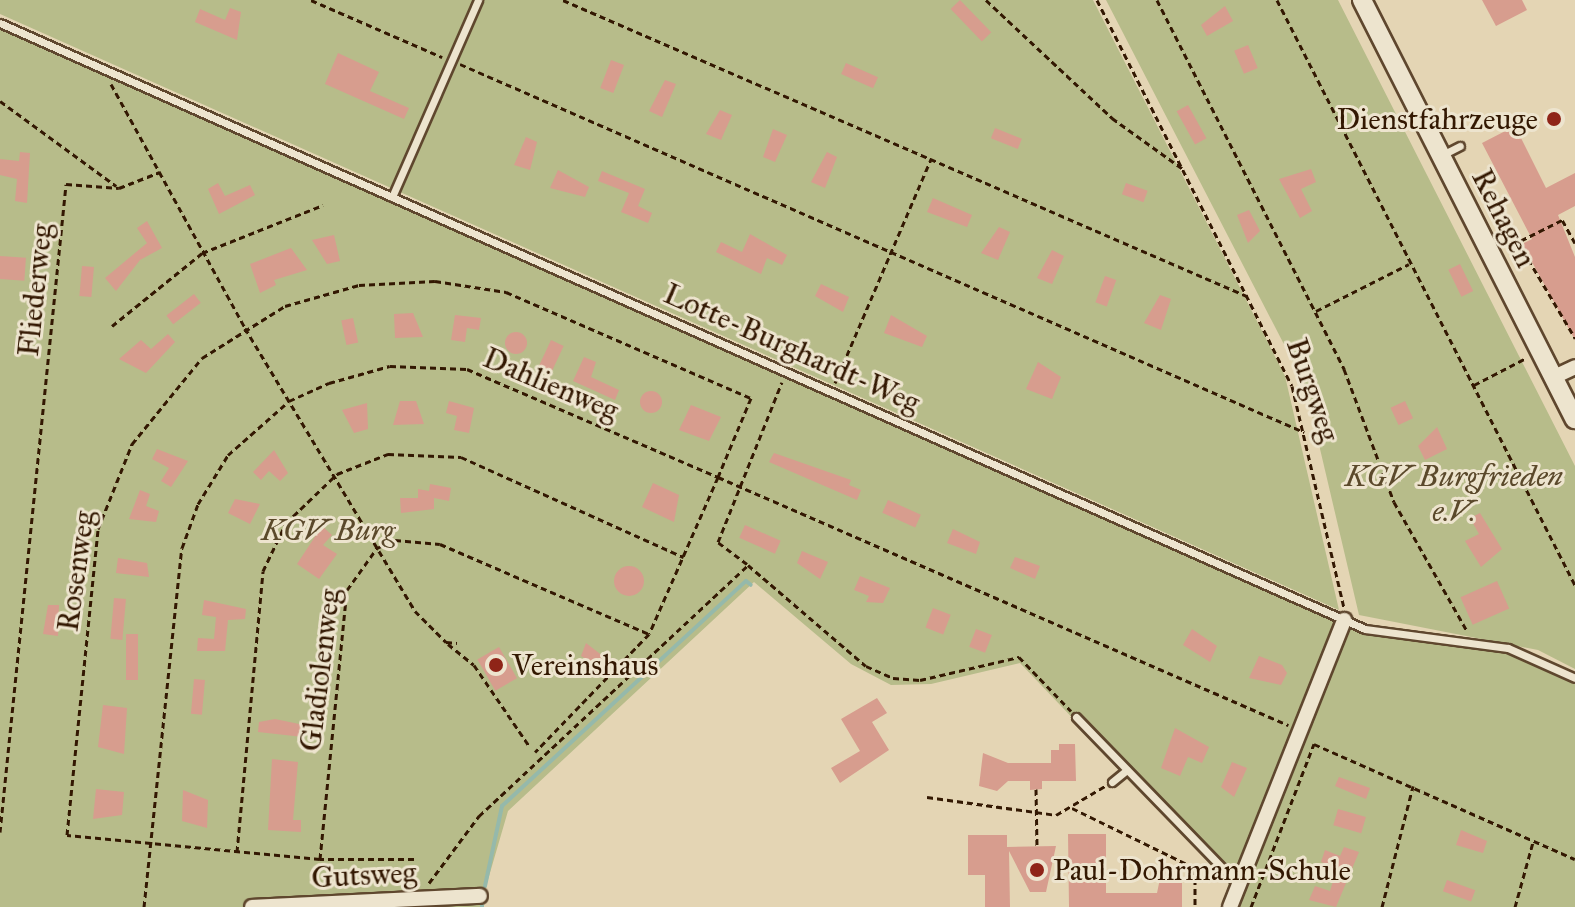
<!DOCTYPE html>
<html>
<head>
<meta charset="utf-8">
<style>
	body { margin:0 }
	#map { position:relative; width:1575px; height:907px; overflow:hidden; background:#e4d5b4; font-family:"IM FELL Great Primer",serif }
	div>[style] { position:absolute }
	.green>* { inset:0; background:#b7bc8a }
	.stream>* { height:4px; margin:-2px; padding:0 2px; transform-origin:2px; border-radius:2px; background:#95b9ab }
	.building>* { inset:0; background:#d79d8e; transform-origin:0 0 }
	.round { border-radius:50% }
	.path>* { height:3px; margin-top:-1.5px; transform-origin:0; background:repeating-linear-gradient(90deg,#331802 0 6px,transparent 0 10px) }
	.roads { filter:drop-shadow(2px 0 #5f472e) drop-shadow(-2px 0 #5f472e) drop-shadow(0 2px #5f472e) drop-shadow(0 -2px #5f472e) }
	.service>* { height:7px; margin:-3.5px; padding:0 3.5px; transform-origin:3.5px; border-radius:3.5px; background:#ede4ce }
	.minor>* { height:14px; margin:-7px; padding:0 7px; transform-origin:7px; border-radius:7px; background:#ede4ce }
	.tertiary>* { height:18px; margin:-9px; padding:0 9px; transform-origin:9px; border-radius:9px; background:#ede4ce }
	.dots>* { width:22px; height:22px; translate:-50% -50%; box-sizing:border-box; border:4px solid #ede4ce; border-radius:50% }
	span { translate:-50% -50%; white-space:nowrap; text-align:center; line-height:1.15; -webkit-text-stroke:6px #ede4ce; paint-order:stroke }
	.poi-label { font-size:30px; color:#331802 }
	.right { translate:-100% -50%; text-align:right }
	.left { translate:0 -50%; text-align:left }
	.street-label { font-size:30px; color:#331802 }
	.park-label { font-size:30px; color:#5b492b; font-style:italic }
</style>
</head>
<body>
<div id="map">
	<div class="green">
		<i style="clip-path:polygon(0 0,1093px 0,1285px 376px,1339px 610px,0 14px)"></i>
		<i style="clip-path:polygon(1106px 0,1338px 0,1575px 466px,1575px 669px,1538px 650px,1359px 615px,1305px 385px)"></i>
		<i style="clip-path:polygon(0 26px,1365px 629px,1508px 648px,1548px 662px,1575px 678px,1575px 907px,1223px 907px,1229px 882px,1020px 663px,931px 684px,891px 685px,851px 664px,754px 582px,508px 811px,480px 907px,0 907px)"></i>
	</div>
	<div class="stream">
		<i style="left:485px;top:886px;width:82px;rotate:-78deg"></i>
		<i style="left:502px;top:806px;width:332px;rotate:-42.7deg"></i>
		<i style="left:746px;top:581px;width:6px;rotate:39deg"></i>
		<i style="left:482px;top:905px;width:2px;rotate:90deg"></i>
	</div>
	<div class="building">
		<i style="left:960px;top:0;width:45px;height:13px;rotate:46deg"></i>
		<i style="clip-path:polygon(1482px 0,1522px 0,1527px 10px,1496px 26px)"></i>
		<i style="clip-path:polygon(1225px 6px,1233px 21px,1207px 36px,1201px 25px)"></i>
		<i style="clip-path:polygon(230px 8px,241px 12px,237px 40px,195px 22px,200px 9px,225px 20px)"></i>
		<i style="left:1248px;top:45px;width:25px;height:15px;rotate:67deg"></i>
		<i style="clip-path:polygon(338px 53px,379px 72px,370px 91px,409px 108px,404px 119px,325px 84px)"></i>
		<i style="left:611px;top:60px;width:14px;height:30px;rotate:21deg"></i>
		<i style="left:846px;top:63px;width:35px;height:12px;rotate:24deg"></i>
		<i style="clip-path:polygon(665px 80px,676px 84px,662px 117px,649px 111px)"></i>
		<i style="left:1188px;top:105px;width:38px;height:13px;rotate:61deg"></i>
		<i style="clip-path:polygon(720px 110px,732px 115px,721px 140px,706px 134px)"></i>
		<i style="clip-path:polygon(1515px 126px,1546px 188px,1575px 173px,1575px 206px,1558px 215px,1575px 257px,1575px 340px,1522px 244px,1532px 239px,1482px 143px)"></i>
		<i style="left:995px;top:128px;width:29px;height:11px;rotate:22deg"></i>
		<i style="clip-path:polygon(773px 129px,787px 135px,775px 162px,763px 157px)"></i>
		<i style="clip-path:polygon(526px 137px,537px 142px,530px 170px,514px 165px)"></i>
		<i style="clip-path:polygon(20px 152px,30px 153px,27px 203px,15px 201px,17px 179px,0 175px,0 159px,19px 161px)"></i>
		<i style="clip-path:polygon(827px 152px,837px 157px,825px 188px,811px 182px)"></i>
		<i style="clip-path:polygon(1311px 169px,1316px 182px,1301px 189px,1312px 211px,1300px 218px,1279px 179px)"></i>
		<i style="clip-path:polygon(558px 170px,589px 187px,585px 197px,550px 188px)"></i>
		<i style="clip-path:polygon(602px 171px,645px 189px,638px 206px,652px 213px,648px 223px,621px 212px,629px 193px,598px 181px)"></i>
		<i style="clip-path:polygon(218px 183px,225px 196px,250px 185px,255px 195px,219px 214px,208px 189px)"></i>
		<i style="left:1126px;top:183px;width:23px;height:12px;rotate:20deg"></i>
		<i style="clip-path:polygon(933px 198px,972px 215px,967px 227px,927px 212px)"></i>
		<i style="clip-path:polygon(1249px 210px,1260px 231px,1248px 243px,1237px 215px)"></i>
		<i style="clip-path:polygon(147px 221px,162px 248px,140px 260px,116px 291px,105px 278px,147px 243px,137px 228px)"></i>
		<i style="clip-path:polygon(999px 227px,1010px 232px,998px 260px,981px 253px)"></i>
		<i style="clip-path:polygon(750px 234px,787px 255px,782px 265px,767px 258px,761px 274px,716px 252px,721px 242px,742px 252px)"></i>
		<i style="clip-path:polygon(334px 235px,340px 261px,327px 264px,312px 240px)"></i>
		<i style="clip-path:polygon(291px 248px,307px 270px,274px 280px,276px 285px,260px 293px,250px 264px)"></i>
		<i style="clip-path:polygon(1052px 250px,1064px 256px,1052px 284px,1037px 278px)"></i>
		<i style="left:0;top:256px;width:26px;height:23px;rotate:4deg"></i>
		<i style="left:1460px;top:264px;width:30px;height:13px;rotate:64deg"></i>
		<i style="left:82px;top:266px;width:12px;height:30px;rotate:5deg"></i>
		<i style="left:1105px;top:276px;width:12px;height:28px;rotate:20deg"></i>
		<i style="clip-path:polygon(821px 284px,849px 297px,843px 312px,815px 296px)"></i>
		<i style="left:194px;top:294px;width:11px;height:35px;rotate:52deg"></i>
		<i style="clip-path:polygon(1160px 295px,1171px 299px,1161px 330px,1144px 323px)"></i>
		<i style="clip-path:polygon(413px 313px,423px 337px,395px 338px,394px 314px)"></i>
		<i style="clip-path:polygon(455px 315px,481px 318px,479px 330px,467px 328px,465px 342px,451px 340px)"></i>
		<i style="clip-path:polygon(891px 315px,927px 336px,922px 347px,884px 333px)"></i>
		<i style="left:353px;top:318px;width:25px;height:12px;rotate:78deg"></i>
		<i class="round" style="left:505px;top:332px;width:22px;height:22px"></i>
		<i style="clip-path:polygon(168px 334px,175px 342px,146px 373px,119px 359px,141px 340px,151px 349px)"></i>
		<i style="left:551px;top:340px;width:14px;height:30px;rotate:25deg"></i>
		<i style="clip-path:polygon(584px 357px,596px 362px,591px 377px,619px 390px,615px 400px,573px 381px)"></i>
		<i style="clip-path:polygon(1038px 362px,1061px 377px,1052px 399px,1026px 389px)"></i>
		<i class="round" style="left:640px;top:391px;width:22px;height:22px"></i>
		<i style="clip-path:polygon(400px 401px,416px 401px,424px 424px,393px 425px)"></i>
		<i style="clip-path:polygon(449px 401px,474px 408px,469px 433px,454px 430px,457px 416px,446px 413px)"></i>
		<i style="left:1405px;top:401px;width:19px;height:16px;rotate:65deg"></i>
		<i style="clip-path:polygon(367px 403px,368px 429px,354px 433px,342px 410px)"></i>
		<i style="clip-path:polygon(691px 405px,721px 417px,709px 441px,679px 430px)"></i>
		<i style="clip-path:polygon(1437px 427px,1447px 449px,1425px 460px,1418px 446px)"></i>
		<i style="clip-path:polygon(157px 449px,188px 461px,171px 487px,161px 481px,169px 468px,152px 459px)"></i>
		<i style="clip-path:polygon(274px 450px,288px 473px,280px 481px,269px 471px,261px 480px,253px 472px)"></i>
		<i style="clip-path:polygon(774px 453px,851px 480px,849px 485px,861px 490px,857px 500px,769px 462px)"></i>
		<i style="clip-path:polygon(653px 483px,679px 495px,674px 522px,642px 507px)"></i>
		<i style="clip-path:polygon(430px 484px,451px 488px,449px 501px,434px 498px,434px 509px,401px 513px,400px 498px,418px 498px,418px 489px,429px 491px)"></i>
		<i style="clip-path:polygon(140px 490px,150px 494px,146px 506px,159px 511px,156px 522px,129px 519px)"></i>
		<i style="clip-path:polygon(235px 499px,260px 504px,250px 524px,228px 513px)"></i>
		<i style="left:888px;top:500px;width:36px;height:14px;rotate:24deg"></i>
		<i style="clip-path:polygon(1480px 513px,1502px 549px,1481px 567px,1465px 541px,1479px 534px,1470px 518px)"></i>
		<i style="left:745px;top:525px;width:39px;height:14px;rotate:24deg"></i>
		<i style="clip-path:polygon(322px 526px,332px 535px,323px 545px,337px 554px,319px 579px,297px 564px)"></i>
		<i style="clip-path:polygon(953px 529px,980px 542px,976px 554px,947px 543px)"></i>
		<i style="clip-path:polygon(802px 551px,828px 562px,820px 579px,797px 563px)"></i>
		<i style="clip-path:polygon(1015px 557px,1040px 566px,1035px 579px,1010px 568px)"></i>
		<i style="clip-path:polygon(118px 558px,147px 563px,149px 577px,116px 573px)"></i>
		<i class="round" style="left:614px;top:566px;width:30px;height:30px"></i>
		<i style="clip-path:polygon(860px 576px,890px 588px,883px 603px,866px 602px,869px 596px,854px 590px)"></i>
		<i style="left:1497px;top:581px;width:30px;height:40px;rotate:66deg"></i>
		<i style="left:114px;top:598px;width:12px;height:41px;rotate:5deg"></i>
		<i style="clip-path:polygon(204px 600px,246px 609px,245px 619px,228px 620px,225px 651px,197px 651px,198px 638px,214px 639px,216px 617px,202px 615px)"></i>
		<i style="clip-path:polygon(48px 605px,59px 605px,58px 636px,43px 634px)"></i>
		<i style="left:933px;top:608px;width:19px;height:21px;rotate:21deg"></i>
		<i style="left:976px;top:629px;width:17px;height:19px;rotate:21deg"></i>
		<i style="clip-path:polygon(1192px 629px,1217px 646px,1210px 662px,1183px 645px)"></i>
		<i style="left:126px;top:634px;width:12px;height:46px"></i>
		<i style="clip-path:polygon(586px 643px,608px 660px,601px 668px,581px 656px)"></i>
		<i style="left:499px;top:647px;width:36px;height:25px;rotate:60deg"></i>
		<i style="clip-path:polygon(1259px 656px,1282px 665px,1287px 673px,1281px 685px,1249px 678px)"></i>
		<i style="left:194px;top:679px;width:11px;height:35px;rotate:5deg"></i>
		<i style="clip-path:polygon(877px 698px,887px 713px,872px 722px,889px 750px,840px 783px,831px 768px,860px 751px,841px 719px)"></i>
		<i style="clip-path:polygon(103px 705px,127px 708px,124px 754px,98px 747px)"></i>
		<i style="clip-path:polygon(275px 719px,304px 725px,303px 737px,258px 732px,259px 722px)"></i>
		<i style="clip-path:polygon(1175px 728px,1209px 747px,1202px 763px,1188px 757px,1180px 776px,1161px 768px)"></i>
		<i style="clip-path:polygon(1059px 744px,1075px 744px,1076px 781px,1042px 781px,1042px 789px,1030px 790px,1030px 781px,1008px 781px,997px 791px,979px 786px,983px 753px,1008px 763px,1051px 763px,1051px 750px,1059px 750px)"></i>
		<i style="clip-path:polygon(272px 759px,298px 762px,293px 820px,301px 820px,301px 832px,268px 830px)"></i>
		<i style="clip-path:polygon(1232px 762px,1247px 768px,1234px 797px,1221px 787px)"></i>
		<i style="clip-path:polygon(1339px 777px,1370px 788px,1366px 799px,1335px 786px)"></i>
		<i style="clip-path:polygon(96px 789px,124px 792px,122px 815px,93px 819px)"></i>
		<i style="clip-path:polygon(183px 790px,208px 800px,207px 828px,182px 821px)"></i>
		<i style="left:1338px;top:809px;width:29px;height:17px;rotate:16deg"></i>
		<i style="clip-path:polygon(1461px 830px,1487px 841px,1483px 853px,1456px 845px)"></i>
		<i style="clip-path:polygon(1068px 834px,1106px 834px,1106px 893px,1157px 893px,1162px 869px,1182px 868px,1182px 907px,1069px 907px)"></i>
		<i style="clip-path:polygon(968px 835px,1007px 835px,1007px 847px,1056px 846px,1046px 892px,1030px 892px,1009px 851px,1010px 907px,985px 907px,985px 875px,968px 875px)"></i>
		<i style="clip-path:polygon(1344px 847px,1359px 852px,1336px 907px,1309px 900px,1315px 886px,1330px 891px,1337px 868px,1321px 862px,1325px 850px,1340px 856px)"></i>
		<i style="left:1447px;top:880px;width:30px;height:12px;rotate:20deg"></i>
	</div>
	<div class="path">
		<i style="left:311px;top:0;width:143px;rotate:23.5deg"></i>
		<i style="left:563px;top:0;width:748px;rotate:23.41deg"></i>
		<i style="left:986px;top:0;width:173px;rotate:43.1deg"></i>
		<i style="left:1112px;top:118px;width:87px;rotate:35.7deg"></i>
		<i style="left:1097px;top:0;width:432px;rotate:63.2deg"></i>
		<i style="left:1292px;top:386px;width:228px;rotate:76.8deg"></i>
		<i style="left:1157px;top:0;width:414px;rotate:63.1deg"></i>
		<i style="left:1344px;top:369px;width:142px;rotate:69.4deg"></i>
		<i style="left:1394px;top:502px;width:148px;rotate:60.5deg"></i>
		<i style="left:1277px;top:0;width:657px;rotate:63.01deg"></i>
		<i style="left:460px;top:64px;width:921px;rotate:23.56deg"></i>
		<i style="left:111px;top:84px;width:278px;rotate:61.2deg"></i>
		<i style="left:245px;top:328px;width:330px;rotate:59deg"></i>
		<i style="left:415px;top:611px;width:44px;rotate:45deg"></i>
		<i style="left:446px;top:642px;width:11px;rotate:5deg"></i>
		<i style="left:0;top:101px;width:144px;rotate:36.2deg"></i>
		<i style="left:1575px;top:243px;width:26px;rotate:-119deg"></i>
		<i style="left:1562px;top:220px;width:49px;rotate:153.4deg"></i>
		<i style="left:1518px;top:242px;width:112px;rotate:59.3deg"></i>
		<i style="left:1316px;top:311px;width:104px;rotate:-26.8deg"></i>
		<i style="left:112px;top:326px;width:116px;rotate:-39deg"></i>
		<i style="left:202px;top:253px;width:130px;rotate:-21.6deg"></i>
		<i style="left:835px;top:383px;width:244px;rotate:-66.8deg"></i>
		<i style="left:1474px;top:385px;width:59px;rotate:-27.4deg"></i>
		<i style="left:747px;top:564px;width:36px;rotate:-143deg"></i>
		<i style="left:718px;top:542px;width:172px;rotate:-68.2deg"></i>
		<i style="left:448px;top:644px;width:33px;rotate:39deg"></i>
		<i style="left:474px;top:665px;width:99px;rotate:55.7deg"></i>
		<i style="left:1036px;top:789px;width:58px;rotate:89deg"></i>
		<i style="left:927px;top:797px;width:130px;rotate:7.9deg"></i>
		<i style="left:1056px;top:815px;width:57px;rotate:-30.6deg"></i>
		<i style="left:1072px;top:808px;width:137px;rotate:26deg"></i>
		<i style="left:1195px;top:868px;width:39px;rotate:90deg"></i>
		<i style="left:0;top:832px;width:651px;rotate:-84.18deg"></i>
		<i style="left:66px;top:184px;width:53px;rotate:4.3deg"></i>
		<i style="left:119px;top:188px;width:44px;rotate:-21.3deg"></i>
		<i style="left:237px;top:852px;width:282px;rotate:-84.7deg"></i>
		<i style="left:263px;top:571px;width:53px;rotate:-64.4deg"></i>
		<i style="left:286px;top:523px;width:71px;rotate:-43.9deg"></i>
		<i style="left:337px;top:474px;width:55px;rotate:-21.4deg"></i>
		<i style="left:388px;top:454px;width:73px;rotate:2.4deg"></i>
		<i style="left:461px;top:457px;width:244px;rotate:24.2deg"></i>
		<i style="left:320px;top:859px;width:270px;rotate:-84.3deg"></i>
		<i style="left:347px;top:590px;width:52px;rotate:-54.5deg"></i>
		<i style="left:377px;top:548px;width:20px;rotate:-24deg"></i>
		<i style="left:395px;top:540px;width:45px;rotate:5.1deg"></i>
		<i style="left:440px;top:544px;width:228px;rotate:23.3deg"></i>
		<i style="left:414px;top:859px;width:94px;rotate:180deg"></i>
		<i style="left:320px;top:859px;width:254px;rotate:-174.6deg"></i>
		<i style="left:67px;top:835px;width:308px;rotate:-84.2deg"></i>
		<i style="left:98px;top:529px;width:92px;rotate:-68.2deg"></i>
		<i style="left:132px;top:444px;width:111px;rotate:-50.9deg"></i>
		<i style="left:202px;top:358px;width:98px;rotate:-32.1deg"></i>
		<i style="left:285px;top:306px;width:77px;rotate:-15.8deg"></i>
		<i style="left:359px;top:285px;width:76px;rotate:-3deg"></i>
		<i style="left:435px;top:281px;width:72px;rotate:8.8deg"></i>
		<i style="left:506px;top:292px;width:267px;rotate:23.4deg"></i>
		<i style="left:751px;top:398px;width:86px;rotate:112.7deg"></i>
		<i style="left:718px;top:477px;width:622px;rotate:23.51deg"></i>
		<i style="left:429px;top:883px;width:84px;rotate:-53.3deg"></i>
		<i style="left:479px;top:816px;width:368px;rotate:-43deg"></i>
		<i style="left:748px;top:565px;width:155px;rotate:40.6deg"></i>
		<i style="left:866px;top:666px;width:30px;rotate:24deg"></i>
		<i style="left:893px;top:678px;width:27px;rotate:4deg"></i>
		<i style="left:920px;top:680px;width:102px;rotate:-13.1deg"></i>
		<i style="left:1019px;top:657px;width:75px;rotate:46.1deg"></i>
		<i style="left:144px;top:907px;width:361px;rotate:-84deg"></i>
		<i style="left:182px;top:548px;width:47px;rotate:-70deg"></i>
		<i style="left:198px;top:504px;width:57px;rotate:-58.5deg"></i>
		<i style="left:228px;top:455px;width:81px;rotate:-41.5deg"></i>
		<i style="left:289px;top:401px;width:44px;rotate:-24.2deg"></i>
		<i style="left:329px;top:383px;width:63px;rotate:-15.6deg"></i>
		<i style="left:390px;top:366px;width:77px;rotate:2.2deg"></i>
		<i style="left:467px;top:369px;width:273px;rotate:23.3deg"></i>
		<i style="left:718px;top:477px;width:171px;rotate:113.7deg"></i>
		<i style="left:649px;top:634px;width:164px;rotate:134deg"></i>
		<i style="left:1251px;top:907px;width:175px;rotate:-68.9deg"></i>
		<i style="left:1314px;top:744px;width:285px;rotate:23.8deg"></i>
		<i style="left:1382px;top:907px;width:125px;rotate:-75.6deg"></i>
		<i style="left:1515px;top:907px;width:67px;rotate:-74.5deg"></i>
	</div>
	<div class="roads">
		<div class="service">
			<i style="left:0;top:23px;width:1493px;rotate:23.94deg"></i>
			<i style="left:1365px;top:629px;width:144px;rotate:7.6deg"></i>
			<i style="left:1508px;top:648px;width:73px;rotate:24.1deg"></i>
			<i style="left:1442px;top:155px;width:20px;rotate:-27deg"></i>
			<i style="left:392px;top:197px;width:215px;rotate:-66.4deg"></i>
			<i style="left:1076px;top:717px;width:234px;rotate:45.9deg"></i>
			<i style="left:1112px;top:782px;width:19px;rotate:-39deg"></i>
		</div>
		<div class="minor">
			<i style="left:1554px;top:377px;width:23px;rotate:-25deg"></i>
			<i style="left:252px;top:907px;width:228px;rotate:-2.8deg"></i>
			<i style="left:1230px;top:907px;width:309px;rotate:-68.3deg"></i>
		</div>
		<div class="tertiary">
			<i style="left:1362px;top:0;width:470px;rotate:63.1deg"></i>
		</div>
	</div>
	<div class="dots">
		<i style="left:1554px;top:119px;background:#8f2418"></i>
		<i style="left:496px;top:665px;background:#8f2418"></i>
		<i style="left:1037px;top:870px;background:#8f2418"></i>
	</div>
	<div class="poi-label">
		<span class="right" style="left:1538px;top:119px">Dienstfahrzeuge</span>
		<span class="left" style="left:512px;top:665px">Vereinshaus</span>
		<span class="left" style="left:1053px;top:870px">Paul-Dohrmann-Schule</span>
	</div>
	<div class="street-label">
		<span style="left:1504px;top:218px;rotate:63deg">Rehagen</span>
		<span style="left:35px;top:290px;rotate:-84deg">Fliederweg</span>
		<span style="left:792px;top:348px;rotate:24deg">Lotte-Burghardt-Weg</span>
		<span style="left:551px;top:384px;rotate:23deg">Dahlienweg</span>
		<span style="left:1313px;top:390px;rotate:71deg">Burgweg</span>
		<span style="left:76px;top:571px;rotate:-82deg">Rosenweg</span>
		<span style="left:320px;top:670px;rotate:-83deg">Gladiolenweg</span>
		<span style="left:364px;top:875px;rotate:-3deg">Gutsweg</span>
	</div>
	<div class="park-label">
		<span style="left:1454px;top:493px">KGV Burgfrieden<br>e.V.</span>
		<span style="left:328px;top:530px">KGV Burg</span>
	</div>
</div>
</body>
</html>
